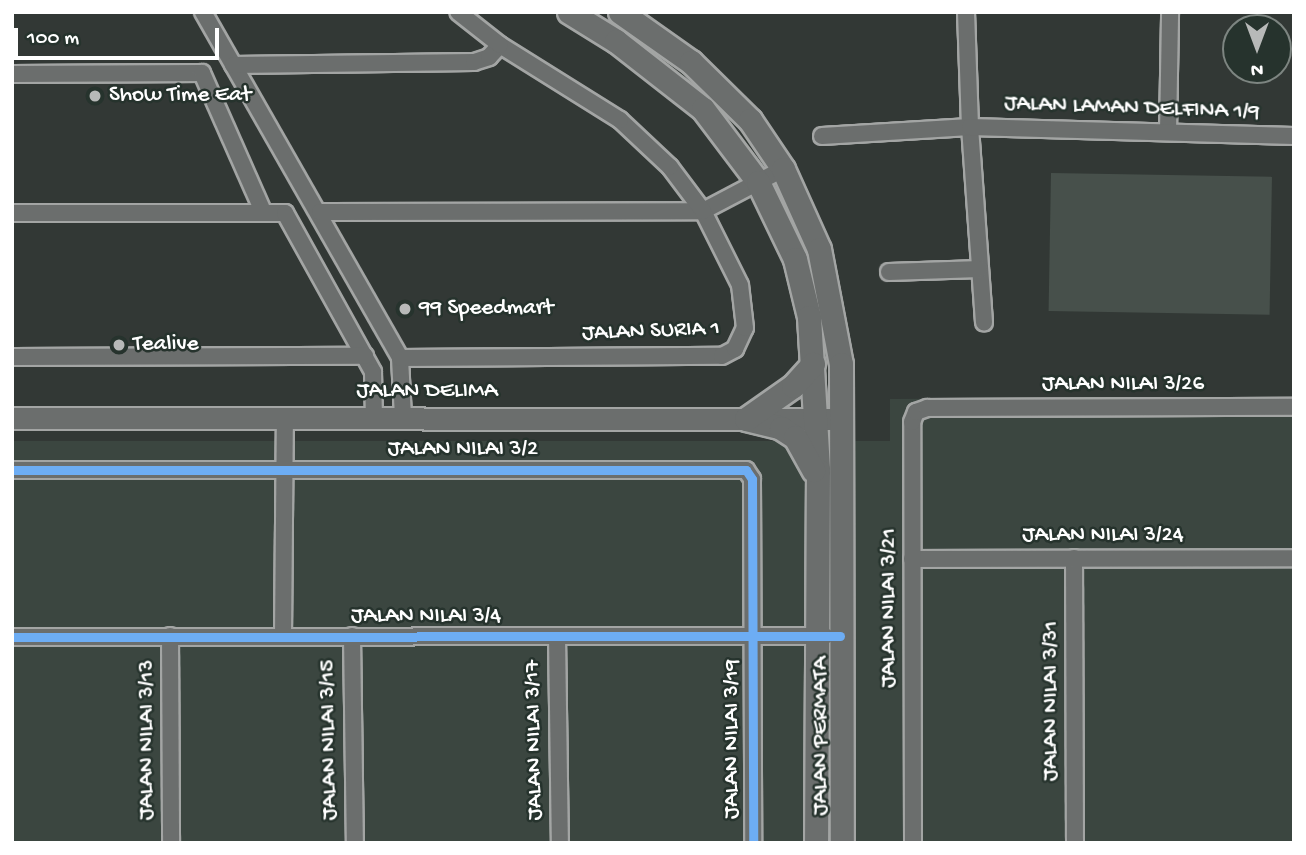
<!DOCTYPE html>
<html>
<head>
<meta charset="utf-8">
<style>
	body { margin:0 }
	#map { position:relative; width:1306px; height:855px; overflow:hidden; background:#323835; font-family:"Gochi Hand",sans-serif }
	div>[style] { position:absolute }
	.built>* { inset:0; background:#3b4640 }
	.green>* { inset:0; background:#47504b; transform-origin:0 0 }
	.roads { filter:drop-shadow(2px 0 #a3a5a4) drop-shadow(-2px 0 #a3a5a4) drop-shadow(0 2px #a3a5a4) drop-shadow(0 -2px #a3a5a4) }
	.minor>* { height:16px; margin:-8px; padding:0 8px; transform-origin:8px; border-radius:8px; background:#6b6e6d }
	.tertiary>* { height:21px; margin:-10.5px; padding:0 10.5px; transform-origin:10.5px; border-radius:10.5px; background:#6b6e6d }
	.secondary>* { height:23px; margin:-11.5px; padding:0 11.5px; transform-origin:11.5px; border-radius:11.5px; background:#6b6e6d }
	.cycleway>* { height:9px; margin:-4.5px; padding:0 4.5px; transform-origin:4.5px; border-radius:4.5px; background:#6dadf4 }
	.dots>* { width:19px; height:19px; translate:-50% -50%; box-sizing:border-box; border:4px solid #26332d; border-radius:50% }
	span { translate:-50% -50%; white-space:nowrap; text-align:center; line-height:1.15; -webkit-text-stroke:5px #26332d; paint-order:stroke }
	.poi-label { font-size:23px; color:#fff }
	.left { translate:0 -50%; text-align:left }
	.street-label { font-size:23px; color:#fff }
	.frame { position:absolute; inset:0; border:14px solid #fff; pointer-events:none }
	.north { position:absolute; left:1222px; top:14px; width:70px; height:70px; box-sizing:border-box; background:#26332d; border:2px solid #7d8581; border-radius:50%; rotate:180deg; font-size:19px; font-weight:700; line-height:28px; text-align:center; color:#fff }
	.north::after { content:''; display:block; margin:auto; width:24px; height:32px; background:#b7b9b8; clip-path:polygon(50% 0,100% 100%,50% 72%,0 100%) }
	.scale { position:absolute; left:14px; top:28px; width:205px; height:32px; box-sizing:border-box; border:4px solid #fff; border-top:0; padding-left:9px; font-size:21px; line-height:24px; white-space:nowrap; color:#fff; -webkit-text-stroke:5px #26332d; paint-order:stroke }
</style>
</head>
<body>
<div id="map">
	<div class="built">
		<i style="clip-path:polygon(1294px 397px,1294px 843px,12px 843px,12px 441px,890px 441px,890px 399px)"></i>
	</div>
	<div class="green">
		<i style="left:1051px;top:173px;width:221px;height:138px;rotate:1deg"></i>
	</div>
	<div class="roads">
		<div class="minor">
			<i style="left:203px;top:12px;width:398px;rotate:60.3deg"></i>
			<i style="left:400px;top:358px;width:60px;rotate:87.1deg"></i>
			<i style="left:966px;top:12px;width:115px;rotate:88deg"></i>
			<i style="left:970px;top:127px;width:196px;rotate:85.9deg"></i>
			<i style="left:233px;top:65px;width:241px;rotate:-0.7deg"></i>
			<i style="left:474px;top:62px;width:16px;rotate:-18deg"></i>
			<i style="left:489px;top:57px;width:16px;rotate:-47deg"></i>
			<i style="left:12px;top:74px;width:190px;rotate:-0.3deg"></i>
			<i style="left:202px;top:73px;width:151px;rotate:66.2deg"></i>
			<i style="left:1168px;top:132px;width:120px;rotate:-89deg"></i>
			<i style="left:822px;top:136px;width:148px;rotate:-3.5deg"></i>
			<i style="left:970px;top:127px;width:324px;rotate:1.6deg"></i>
			<i style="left:320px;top:212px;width:383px;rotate:-0.1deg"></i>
			<i style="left:703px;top:211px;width:90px;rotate:-27.7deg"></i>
			<i style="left:12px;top:213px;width:273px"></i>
			<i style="left:285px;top:213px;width:182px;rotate:61deg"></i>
			<i style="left:373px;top:372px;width:47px;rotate:88.8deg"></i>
			<i style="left:889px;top:272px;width:91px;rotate:-1.9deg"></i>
			<i style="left:12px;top:357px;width:353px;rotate:-0.2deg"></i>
			<i style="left:400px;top:358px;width:322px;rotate:-0.4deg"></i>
			<i style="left:722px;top:356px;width:15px;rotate:-28deg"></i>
			<i style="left:735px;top:349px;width:23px;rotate:-65deg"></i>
			<i style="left:745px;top:328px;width:43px;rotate:-96.6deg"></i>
			<i style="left:740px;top:285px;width:83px;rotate:-116.6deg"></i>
			<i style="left:703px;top:211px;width:55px;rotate:-126.9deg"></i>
			<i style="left:670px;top:167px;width:69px;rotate:-136.8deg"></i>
			<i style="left:620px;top:120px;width:142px;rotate:-148deg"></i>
			<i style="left:500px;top:45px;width:53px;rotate:-141.8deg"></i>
			<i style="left:12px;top:470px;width:734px"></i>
			<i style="left:746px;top:470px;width:11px;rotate:56deg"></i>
			<i style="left:752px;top:479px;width:364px;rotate:89.8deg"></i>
			<i style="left:1074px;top:558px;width:285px;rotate:89.8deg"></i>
			<i style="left:912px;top:559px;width:382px;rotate:-0.1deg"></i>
			<i style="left:170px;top:636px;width:207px;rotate:89.7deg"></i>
			<i style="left:283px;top:636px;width:218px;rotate:-89.5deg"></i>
			<i style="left:352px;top:636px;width:207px;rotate:89.2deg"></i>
			<i style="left:557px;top:636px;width:207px;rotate:89.2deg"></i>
			<i style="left:12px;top:637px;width:813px;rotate:-0.07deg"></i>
			<i style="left:913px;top:843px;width:421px;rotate:-90.1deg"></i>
			<i style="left:912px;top:422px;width:11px;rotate:-68deg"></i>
			<i style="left:916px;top:412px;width:12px;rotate:-20deg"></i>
			<i style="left:927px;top:408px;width:367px;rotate:-0.2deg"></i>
		</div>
		<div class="tertiary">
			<i style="left:12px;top:418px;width:830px;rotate:0.07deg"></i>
		</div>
		<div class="secondary">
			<i style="left:569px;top:12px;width:55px;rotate:31.7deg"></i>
			<i style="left:616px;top:41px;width:110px;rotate:38deg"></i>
			<i style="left:703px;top:109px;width:91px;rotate:53deg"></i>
			<i style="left:758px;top:182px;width:85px;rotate:64.3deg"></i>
			<i style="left:795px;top:259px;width:60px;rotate:76.4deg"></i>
			<i style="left:809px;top:317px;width:153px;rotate:86.6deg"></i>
			<i style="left:818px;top:470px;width:373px;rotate:90.3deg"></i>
			<i style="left:620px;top:12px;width:87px;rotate:35.2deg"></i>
			<i style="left:691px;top:62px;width:83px;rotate:44.5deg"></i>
			<i style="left:750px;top:120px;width:59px;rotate:56deg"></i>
			<i style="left:783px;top:169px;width:88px;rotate:65.8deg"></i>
			<i style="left:819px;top:249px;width:117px;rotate:79.2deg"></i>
			<i style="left:841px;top:364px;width:479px;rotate:89.9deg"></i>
			<i style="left:746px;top:419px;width:36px;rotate:14deg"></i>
			<i style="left:781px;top:428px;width:17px;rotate:33deg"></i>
			<i style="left:795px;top:437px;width:38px;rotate:61deg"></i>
			<i style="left:746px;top:419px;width:57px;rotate:-35.1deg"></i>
			<i style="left:793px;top:386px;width:30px;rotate:-48deg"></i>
		</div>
	</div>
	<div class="cycleway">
		<i style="left:12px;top:470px;width:734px"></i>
		<i style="left:746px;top:470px;width:11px;rotate:56deg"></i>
		<i style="left:752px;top:479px;width:364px;rotate:89.8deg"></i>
		<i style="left:12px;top:637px;width:828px;rotate:-0.07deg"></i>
	</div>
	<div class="dots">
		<i style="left:95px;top:96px;background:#b7b9b8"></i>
		<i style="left:405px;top:309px;background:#b7b9b8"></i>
		<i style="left:119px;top:345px;background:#b7b9b8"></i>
	</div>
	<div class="poi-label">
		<span class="left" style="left:109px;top:96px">Show Time Eat</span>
		<span class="left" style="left:419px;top:309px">99 Speedmart</span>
		<span class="left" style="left:133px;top:345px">Tealive</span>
	</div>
	<div class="street-label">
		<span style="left:1132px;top:109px;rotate:2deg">JALAN LAMAN DELFINA 1/9</span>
		<span style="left:651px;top:332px;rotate:-2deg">JALAN SURIA 1</span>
		<span style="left:1123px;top:385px">JALAN NILAI 3/26</span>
		<span style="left:427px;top:392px">JALAN DELIMA</span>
		<span style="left:463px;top:450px">JALAN NILAI 3/2</span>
		<span style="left:1103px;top:536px">JALAN NILAI 3/24</span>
		<span style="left:890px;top:608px;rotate:-90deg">JALAN NILAI 3/21</span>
		<span style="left:426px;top:617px">JALAN NILAI 3/4</span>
		<span style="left:1052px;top:701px;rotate:-90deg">JALAN NILAI 3/31</span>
		<span style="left:822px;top:736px;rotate:-90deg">JALAN PERMATA</span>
		<span style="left:733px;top:739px;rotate:-90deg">JALAN NILAI 3/19</span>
		<span style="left:148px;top:740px;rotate:-90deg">JALAN NILAI 3/13</span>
		<span style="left:330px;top:740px;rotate:-91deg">JALAN NILAI 3/15</span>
		<span style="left:535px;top:740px;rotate:-91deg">JALAN NILAI 3/17</span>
	</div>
	<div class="frame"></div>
	<div class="north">N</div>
	<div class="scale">100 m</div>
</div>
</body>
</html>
